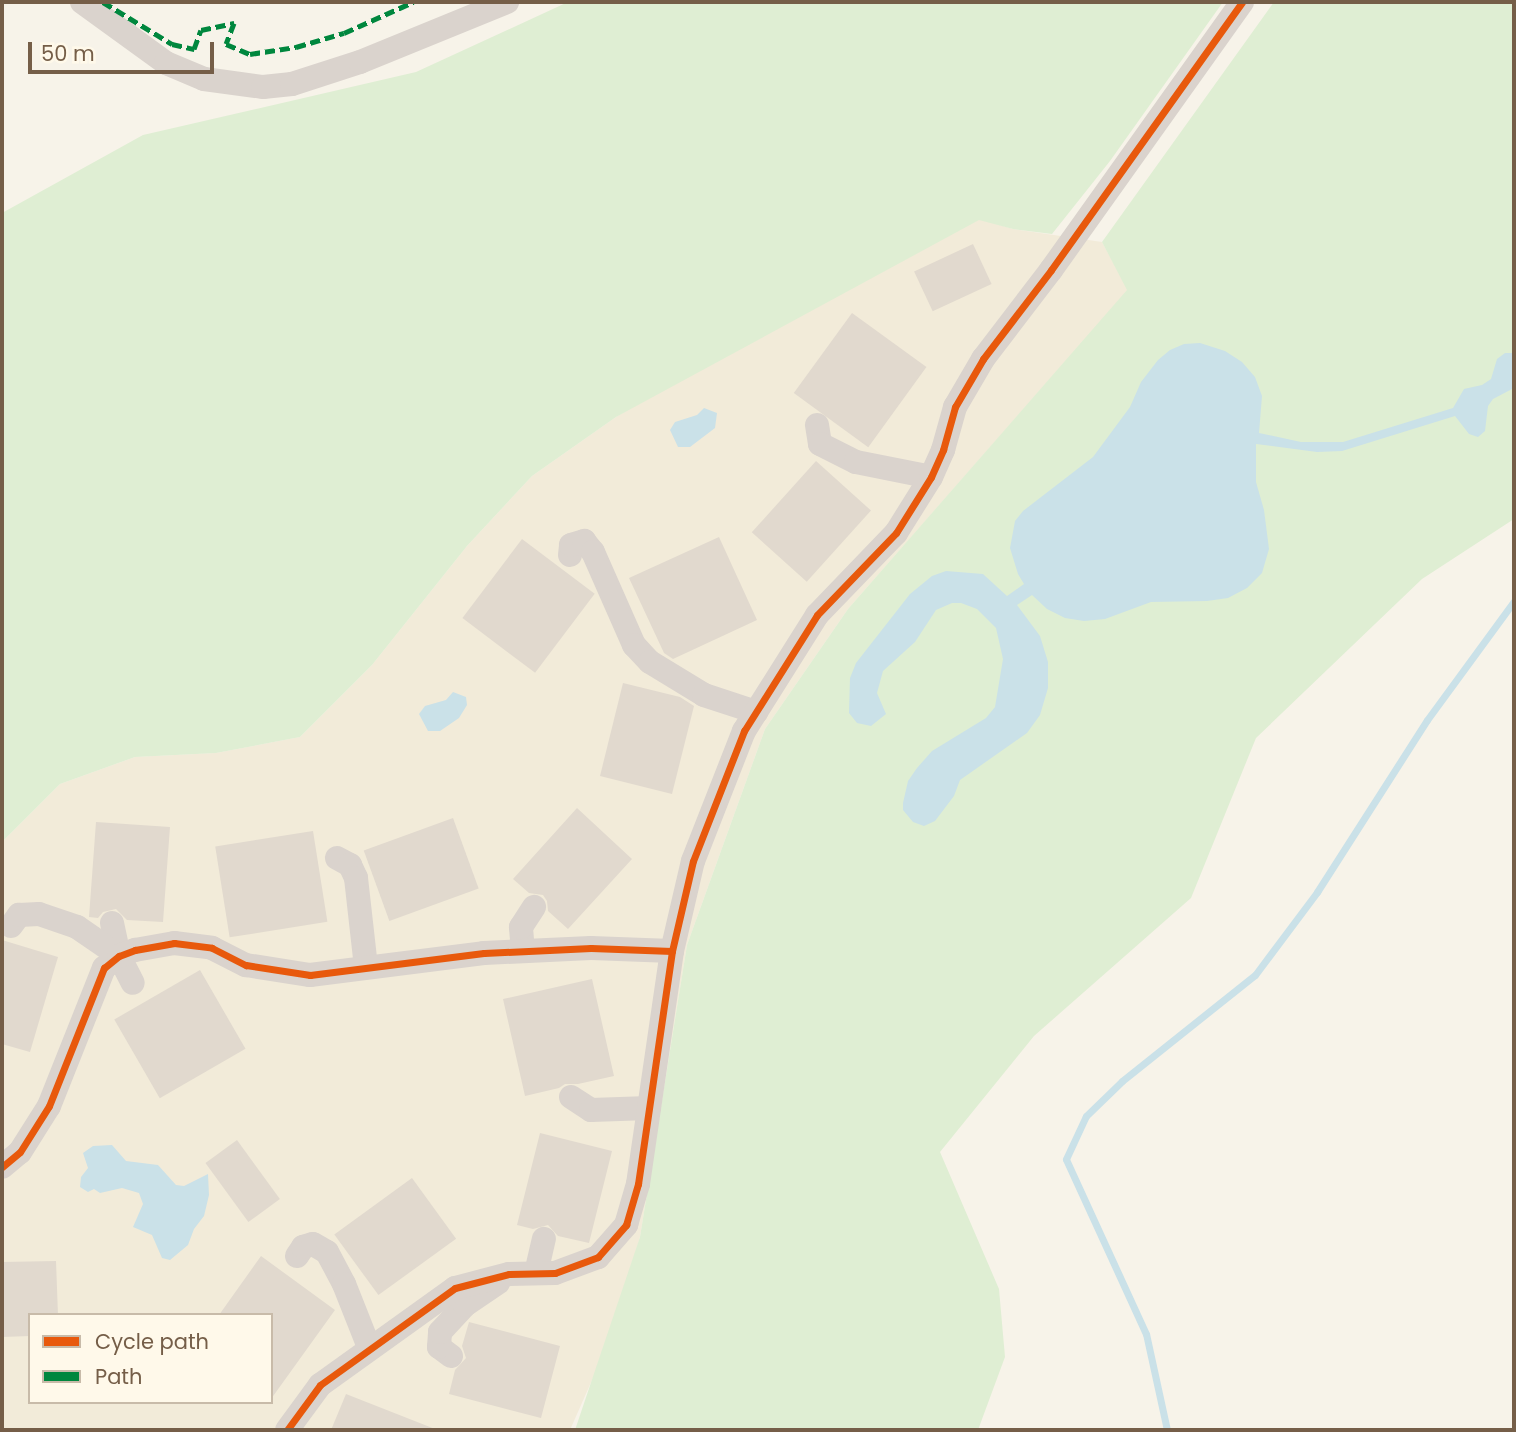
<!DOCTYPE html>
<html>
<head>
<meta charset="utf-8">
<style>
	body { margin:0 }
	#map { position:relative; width:1516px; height:1432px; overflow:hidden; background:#f7f3e9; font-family:Poppins,sans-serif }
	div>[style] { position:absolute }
	.residential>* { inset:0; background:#f2ebd9 }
	.green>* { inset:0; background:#dfeed3 }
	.water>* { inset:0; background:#cae1e8 }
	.stream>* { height:7px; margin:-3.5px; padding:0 3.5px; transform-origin:3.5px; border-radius:3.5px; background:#cae1e8 }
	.building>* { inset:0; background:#e1d9ce; transform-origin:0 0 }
	.minor>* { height:24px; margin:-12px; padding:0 12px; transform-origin:12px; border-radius:12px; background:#dad3cd }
	.quiet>* { height:5px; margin-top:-2.5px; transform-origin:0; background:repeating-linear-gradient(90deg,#00873e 0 10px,transparent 0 15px) }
	.cycleway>* { height:7px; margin:-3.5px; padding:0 3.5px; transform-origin:3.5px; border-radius:3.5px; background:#e8590c }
	span { translate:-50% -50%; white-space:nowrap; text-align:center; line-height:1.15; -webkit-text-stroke:5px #fff9ea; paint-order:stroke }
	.frame { position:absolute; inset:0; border:4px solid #755e48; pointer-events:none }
	.legend { position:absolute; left:28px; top:1313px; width:245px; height:91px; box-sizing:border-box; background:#fff9ea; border:2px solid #c8bba9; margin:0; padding:9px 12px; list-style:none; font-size:21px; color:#755e48 }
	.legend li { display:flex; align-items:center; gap:14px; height:35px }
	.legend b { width:35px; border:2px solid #c8bba9 }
	.scale { position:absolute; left:28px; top:42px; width:186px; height:32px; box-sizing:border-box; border:4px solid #755e48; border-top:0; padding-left:9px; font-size:21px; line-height:24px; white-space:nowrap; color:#755e48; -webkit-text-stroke:5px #fff9ea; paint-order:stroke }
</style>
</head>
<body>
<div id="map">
	<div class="residential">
		<i style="clip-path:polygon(evenodd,980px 219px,1013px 229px,1102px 242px,1128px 290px,848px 609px,765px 729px,687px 945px,640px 1237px,611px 1337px,570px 1430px,2px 1430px,2px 842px,60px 784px,135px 757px,216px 753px,300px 737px,372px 665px,467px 546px,532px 476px,616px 417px,812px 299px,980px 219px,30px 1315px,271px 1315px,271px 1402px,30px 1402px,30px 1315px)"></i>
	</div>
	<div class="green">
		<i style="clip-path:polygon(568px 2px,1223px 2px,1110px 161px,1052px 234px,1013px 229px,979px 220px,616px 417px,532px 476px,467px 546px,372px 665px,300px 737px,216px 753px,135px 757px,60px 784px,2px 842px,2px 213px,143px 135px,416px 72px)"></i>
		<i style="clip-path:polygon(1274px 2px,1514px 2px,1514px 519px,1422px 579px,1256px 738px,1191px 898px,1034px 1036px,940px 1152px,999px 1289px,1005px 1357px,978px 1430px,575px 1430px,640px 1237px,687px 945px,765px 729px,848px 609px,1127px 290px,1102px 242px)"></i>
	</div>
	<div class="water">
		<i style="clip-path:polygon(1200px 343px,1225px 351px,1242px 362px,1255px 377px,1262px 396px,1259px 433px,1301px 442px,1343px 442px,1453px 408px,1464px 389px,1482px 385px,1491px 379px,1497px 359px,1505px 353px,1514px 353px,1514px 388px,1493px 399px,1488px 406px,1485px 431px,1478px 437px,1469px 434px,1455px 416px,1342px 451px,1317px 452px,1256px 444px,1256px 482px,1264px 510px,1269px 549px,1262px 573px,1247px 588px,1228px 598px,1207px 601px,1151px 602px,1105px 619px,1084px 621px,1065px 618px,1047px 609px,1032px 595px,1017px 605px,1040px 636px,1048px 662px,1048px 688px,1040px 715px,1027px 733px,960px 780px,954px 796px,935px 821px,924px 826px,913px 822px,903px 810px,903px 803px,908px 781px,917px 768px,932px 751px,986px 718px,995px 707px,1003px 659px,996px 628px,977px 609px,961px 603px,952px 603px,936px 610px,915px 642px,883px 671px,877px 693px,886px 714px,871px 726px,857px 723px,849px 713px,850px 678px,856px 663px,910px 594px,932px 576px,946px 571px,983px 574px,1007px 596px,1024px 584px,1018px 574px,1010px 548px,1015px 521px,1023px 511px,1093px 457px,1130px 407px,1141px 382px,1158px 360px,1170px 350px,1184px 344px)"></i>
		<i style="clip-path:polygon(704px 408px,717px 413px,715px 428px,690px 447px,678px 447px,670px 430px,675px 422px,697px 415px)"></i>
		<i style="clip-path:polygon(453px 692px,466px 697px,467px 705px,459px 718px,440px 731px,428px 731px,419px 714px,425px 706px,446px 700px)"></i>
		<i style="clip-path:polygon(112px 1145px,126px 1161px,158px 1165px,176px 1185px,184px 1186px,208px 1174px,209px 1195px,204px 1216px,194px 1229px,188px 1245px,170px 1260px,162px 1258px,152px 1235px,133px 1227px,143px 1204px,139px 1193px,122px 1188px,100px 1193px,94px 1189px,88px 1192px,80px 1187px,81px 1177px,88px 1168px,83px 1153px,93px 1146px)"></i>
	</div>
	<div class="stream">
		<i style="left:1167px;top:1430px;width:98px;rotate:-102.3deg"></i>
		<i style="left:1146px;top:1334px;width:192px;rotate:-114.6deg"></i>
		<i style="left:1066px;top:1159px;width:47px;rotate:-65.1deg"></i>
		<i style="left:1086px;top:1116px;width:50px;rotate:-44.2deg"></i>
		<i style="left:1122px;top:1081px;width:170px;rotate:-38.6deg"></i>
		<i style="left:1255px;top:975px;width:104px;rotate:-53.2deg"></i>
		<i style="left:1317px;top:892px;width:204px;rotate:-57.4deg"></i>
		<i style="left:1427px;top:720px;width:147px;rotate:-53.8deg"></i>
	</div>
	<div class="building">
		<i style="left:973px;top:244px;width:44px;height:65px;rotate:65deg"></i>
		<i style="left:852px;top:313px;width:92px;height:99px;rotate:36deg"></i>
		<i style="left:816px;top:461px;width:74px;height:96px;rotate:42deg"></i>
		<i style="clip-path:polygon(719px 537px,757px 620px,673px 659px,664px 653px,629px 578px)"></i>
		<i style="left:522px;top:539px;width:91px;height:99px;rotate:37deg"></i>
		<i style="clip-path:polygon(623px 683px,680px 697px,694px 706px,672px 794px,600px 776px)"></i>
		<i style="clip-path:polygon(577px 808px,632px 859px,568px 929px,548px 911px,547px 901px,543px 895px,529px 893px,513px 879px)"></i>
		<i style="left:453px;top:818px;width:75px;height:95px;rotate:70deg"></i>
		<i style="clip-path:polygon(96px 822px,170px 827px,163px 922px,127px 920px,116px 909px,103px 912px,98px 918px,89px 917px)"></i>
		<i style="left:313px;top:831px;width:92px;height:99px;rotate:81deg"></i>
		<i style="clip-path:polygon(2px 940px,58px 957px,30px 1052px,2px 1044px)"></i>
		<i style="left:200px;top:970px;width:91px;height:99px;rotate:60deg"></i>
		<i style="clip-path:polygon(592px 979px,614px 1076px,578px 1084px,565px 1084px,559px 1088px,525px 1096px,503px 999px)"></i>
		<i style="clip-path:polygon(540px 1133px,612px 1151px,589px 1243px,558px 1236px,548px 1225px,533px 1229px,517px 1225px)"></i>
		<i style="left:237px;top:1140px;width:73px;height:39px;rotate:54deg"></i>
		<i style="left:412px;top:1178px;width:75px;height:96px;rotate:54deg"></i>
		<i style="clip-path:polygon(261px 1256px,335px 1310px,271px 1399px,271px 1315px,219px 1315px)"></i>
		<i style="clip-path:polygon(56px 1261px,58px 1315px,30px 1315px,30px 1336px,2px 1337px,2px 1262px)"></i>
		<i style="clip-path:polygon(469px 1322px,560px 1346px,541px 1418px,449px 1394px,455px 1370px,466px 1358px,462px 1346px)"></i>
		<i style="clip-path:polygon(346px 1394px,435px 1429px,434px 1430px,331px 1430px)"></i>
	</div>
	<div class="minor">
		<i style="left:82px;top:2px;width:104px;rotate:36deg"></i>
		<i style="left:166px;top:63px;width:41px;rotate:22.8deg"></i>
		<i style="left:204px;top:79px;width:60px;rotate:7.7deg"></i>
		<i style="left:263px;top:87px;width:29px;rotate:-6deg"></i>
		<i style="left:292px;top:84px;width:71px;rotate:-17.9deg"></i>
		<i style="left:360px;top:62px;width:159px;rotate:-22.2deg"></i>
		<i style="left:817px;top:425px;width:19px;rotate:81deg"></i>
		<i style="left:820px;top:444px;width:40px;rotate:26.6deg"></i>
		<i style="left:856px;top:462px;width:76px;rotate:11.3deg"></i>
		<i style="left:570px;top:555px;width:10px;rotate:-84deg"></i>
		<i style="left:571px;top:545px;width:14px;rotate:-17deg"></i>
		<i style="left:584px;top:541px;width:14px;rotate:51deg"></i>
		<i style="left:593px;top:552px;width:102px;rotate:66.2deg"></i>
		<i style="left:634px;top:645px;width:23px;rotate:47deg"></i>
		<i style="left:650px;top:662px;width:63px;rotate:31.4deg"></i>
		<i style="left:704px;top:695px;width:55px;rotate:18.1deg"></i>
		<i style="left:337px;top:858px;width:15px;rotate:28deg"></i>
		<i style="left:350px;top:865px;width:14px;rotate:65deg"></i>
		<i style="left:356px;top:878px;width:90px;rotate:83.6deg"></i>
		<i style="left:112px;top:923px;width:34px;rotate:78deg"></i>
		<i style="left:119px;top:956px;width:30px;rotate:63deg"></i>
		<i style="left:11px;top:926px;width:14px;rotate:-54deg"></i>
		<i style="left:19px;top:915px;width:20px;rotate:-3deg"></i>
		<i style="left:39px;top:914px;width:40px;rotate:18.9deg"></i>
		<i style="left:77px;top:927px;width:51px;rotate:34.6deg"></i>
		<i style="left:523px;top:951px;width:24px;rotate:-95deg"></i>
		<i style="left:521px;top:927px;width:24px;rotate:-57deg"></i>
		<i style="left:571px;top:1097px;width:24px;rotate:33deg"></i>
		<i style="left:591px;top:1110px;width:58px;rotate:-2deg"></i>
		<i style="left:2px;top:1167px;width:23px;rotate:-40deg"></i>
		<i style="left:20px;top:1152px;width:54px;rotate:-57.8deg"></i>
		<i style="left:49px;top:1106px;width:149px;rotate:-68.3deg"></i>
		<i style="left:104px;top:968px;width:19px;rotate:-39deg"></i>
		<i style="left:119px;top:956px;width:17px;rotate:-21deg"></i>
		<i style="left:135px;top:950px;width:40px;rotate:-10deg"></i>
		<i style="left:174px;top:943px;width:38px;rotate:7deg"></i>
		<i style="left:212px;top:948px;width:38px;rotate:27deg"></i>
		<i style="left:246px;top:965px;width:65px;rotate:8.9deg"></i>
		<i style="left:310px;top:975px;width:175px;rotate:-7.2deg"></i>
		<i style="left:484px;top:953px;width:107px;rotate:-2.7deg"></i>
		<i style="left:591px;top:948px;width:81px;rotate:2.1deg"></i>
		<i style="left:297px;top:1256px;width:11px;rotate:-56deg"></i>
		<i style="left:303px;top:1247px;width:10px;rotate:-17deg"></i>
		<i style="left:313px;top:1244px;width:16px;rotate:30deg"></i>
		<i style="left:327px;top:1252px;width:36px;rotate:62deg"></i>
		<i style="left:344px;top:1284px;width:68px;rotate:68.4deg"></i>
		<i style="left:536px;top:1273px;width:35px;rotate:-77deg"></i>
		<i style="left:451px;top:1356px;width:15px;rotate:-143deg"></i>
		<i style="left:439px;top:1347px;width:15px;rotate:-86deg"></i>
		<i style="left:440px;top:1332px;width:37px;rotate:-47deg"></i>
		<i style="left:465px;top:1305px;width:40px;rotate:-34deg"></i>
		<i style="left:287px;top:1430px;width:56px;rotate:-53.7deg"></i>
		<i style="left:320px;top:1385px;width:166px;rotate:-35.7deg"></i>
		<i style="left:455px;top:1288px;width:56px;rotate:-14.5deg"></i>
		<i style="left:509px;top:1274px;width:46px;rotate:-1.2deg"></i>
		<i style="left:555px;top:1273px;width:46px;rotate:-20.4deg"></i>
		<i style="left:598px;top:1257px;width:43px;rotate:-48.8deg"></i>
		<i style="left:626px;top:1225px;width:43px;rotate:-73.7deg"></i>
		<i style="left:638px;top:1184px;width:235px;rotate:-81.7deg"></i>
		<i style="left:672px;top:951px;width:92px;rotate:-76.9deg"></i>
		<i style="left:693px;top:861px;width:140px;rotate:-68.6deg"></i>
		<i style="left:744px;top:731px;width:137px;rotate:-57.8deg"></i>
		<i style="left:817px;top:615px;width:114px;rotate:-46.1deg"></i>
		<i style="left:896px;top:533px;width:66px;rotate:-58deg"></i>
		<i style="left:931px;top:477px;width:30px;rotate:-66deg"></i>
		<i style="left:943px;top:450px;width:45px;rotate:-74.4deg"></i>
		<i style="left:955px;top:407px;width:56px;rotate:-59.7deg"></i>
		<i style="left:983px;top:359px;width:112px;rotate:-52.6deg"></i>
		<i style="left:1051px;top:270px;width:329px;rotate:-54.5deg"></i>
	</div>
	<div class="quiet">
		<i style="left:103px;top:2px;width:81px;rotate:31.3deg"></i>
		<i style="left:172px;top:44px;width:23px;rotate:13deg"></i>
		<i style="left:194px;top:49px;width:20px;rotate:-70deg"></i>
		<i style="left:201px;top:30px;width:34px;rotate:-12deg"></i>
		<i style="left:234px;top:23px;width:22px;rotate:111deg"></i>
		<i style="left:226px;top:44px;width:26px;rotate:23deg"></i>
		<i style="left:250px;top:54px;width:47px;rotate:-8.7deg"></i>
		<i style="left:296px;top:47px;width:50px;rotate:-16.3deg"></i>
		<i style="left:344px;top:33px;width:76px;rotate:-24.2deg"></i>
	</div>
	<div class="cycleway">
		<i style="left:2px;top:1167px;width:23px;rotate:-40deg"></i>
		<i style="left:20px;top:1152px;width:54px;rotate:-57.8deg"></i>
		<i style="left:49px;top:1106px;width:149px;rotate:-68.3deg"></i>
		<i style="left:104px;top:968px;width:19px;rotate:-39deg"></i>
		<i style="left:119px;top:956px;width:17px;rotate:-21deg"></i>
		<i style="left:135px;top:950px;width:40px;rotate:-10deg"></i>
		<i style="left:174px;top:943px;width:38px;rotate:7deg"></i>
		<i style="left:212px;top:948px;width:38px;rotate:27deg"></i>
		<i style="left:246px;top:965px;width:65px;rotate:8.9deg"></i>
		<i style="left:310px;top:975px;width:175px;rotate:-7.2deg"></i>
		<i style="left:484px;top:953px;width:107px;rotate:-2.7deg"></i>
		<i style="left:591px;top:948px;width:81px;rotate:2.1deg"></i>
		<i style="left:287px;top:1430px;width:56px;rotate:-53.7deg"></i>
		<i style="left:320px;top:1385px;width:166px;rotate:-35.7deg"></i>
		<i style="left:455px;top:1288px;width:56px;rotate:-14.5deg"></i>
		<i style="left:509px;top:1274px;width:46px;rotate:-1.2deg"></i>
		<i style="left:555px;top:1273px;width:46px;rotate:-20.4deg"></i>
		<i style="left:598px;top:1257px;width:43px;rotate:-48.8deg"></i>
		<i style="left:626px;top:1225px;width:43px;rotate:-73.7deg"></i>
		<i style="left:638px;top:1184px;width:235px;rotate:-81.7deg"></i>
		<i style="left:672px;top:951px;width:92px;rotate:-76.9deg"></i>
		<i style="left:693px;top:861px;width:140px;rotate:-68.6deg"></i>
		<i style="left:744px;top:731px;width:137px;rotate:-57.8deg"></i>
		<i style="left:817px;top:615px;width:114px;rotate:-46.1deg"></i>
		<i style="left:896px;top:533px;width:66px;rotate:-58deg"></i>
		<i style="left:931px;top:477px;width:30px;rotate:-66deg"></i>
		<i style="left:943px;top:450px;width:45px;rotate:-74.4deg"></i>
		<i style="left:955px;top:407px;width:56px;rotate:-59.7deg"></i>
		<i style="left:983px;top:359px;width:112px;rotate:-52.6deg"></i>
		<i style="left:1051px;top:270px;width:329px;rotate:-54.5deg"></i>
	</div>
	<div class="frame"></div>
	<ul class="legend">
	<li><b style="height:9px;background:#e8590c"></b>Cycle path</li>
	<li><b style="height:9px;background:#00873e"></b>Path</li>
	</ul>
	<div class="scale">50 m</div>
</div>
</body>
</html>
